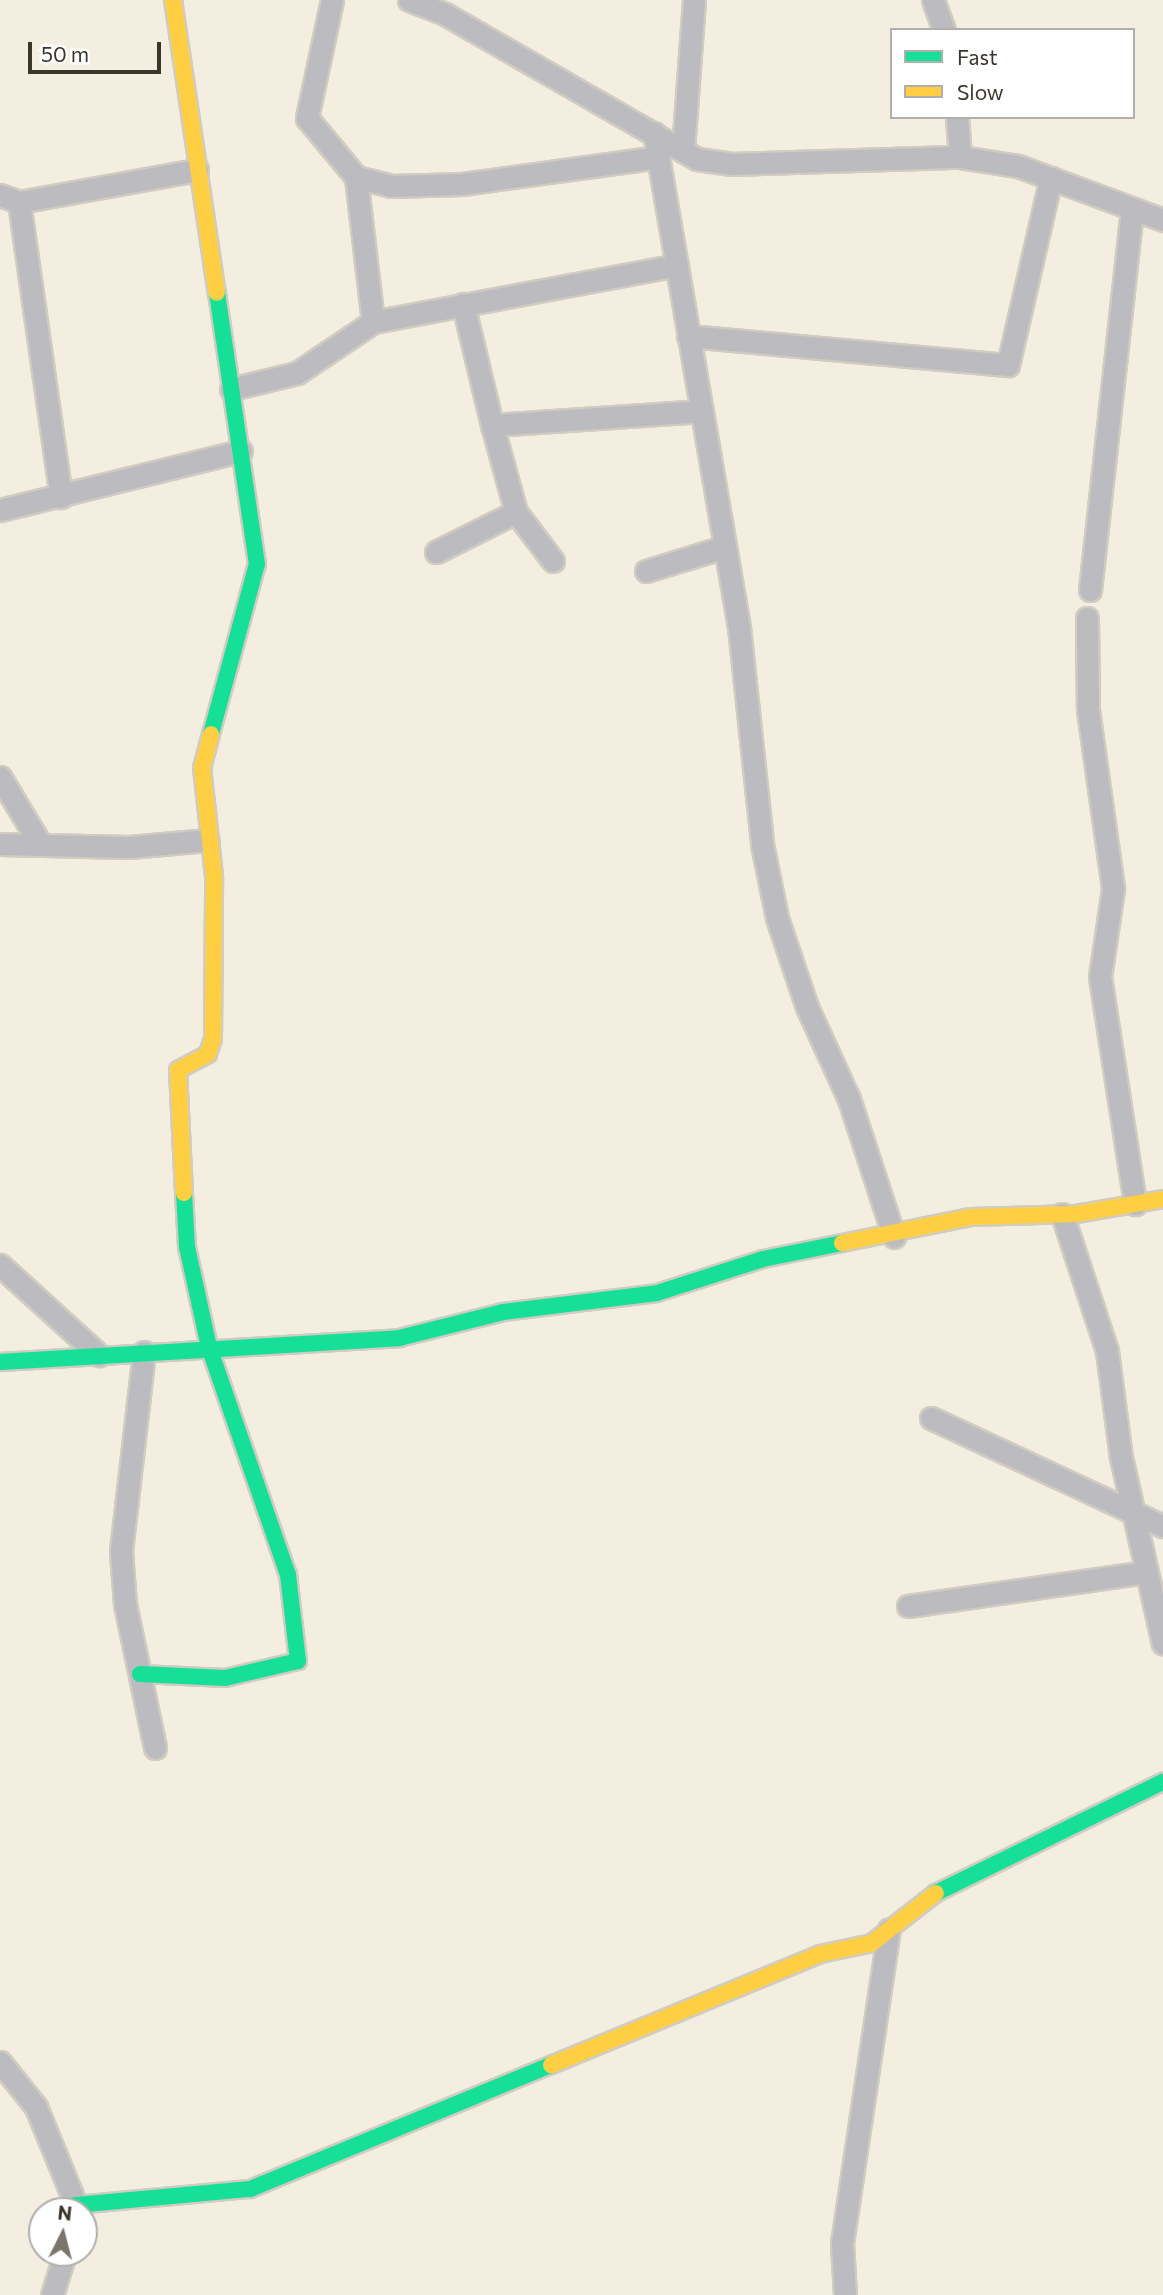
<!DOCTYPE html>
<html>
<head>
<meta charset="utf-8">
<style>
	body { margin:0 }
	#map { position:relative; width:1163px; height:2295px; overflow:hidden; background:#f3eee0; font-family:Commissioner,sans-serif }
	div>[style] { position:absolute }
	.roads { filter:drop-shadow(2px 0 #d0ccc1) drop-shadow(-2px 0 #d0ccc1) drop-shadow(0 2px #d0ccc1) drop-shadow(0 -2px #d0ccc1) }
	.street>* { height:21px; margin:-10.5px; padding:0 10.5px; transform-origin:10.5px; border-radius:10.5px; background:#bcbbc0 }
	.fast>* { height:16px; margin:-8px; padding:0 8px; transform-origin:8px; border-radius:8px; background:#16e098 }
	.slow>* { height:16px; margin:-8px; padding:0 8px; transform-origin:8px; border-radius:8px; background:#ffcf43 }
	span { translate:-50% -50%; white-space:nowrap; text-align:center; line-height:1.15; -webkit-text-stroke:6px #fff; paint-order:stroke }
	.legend { position:absolute; left:890px; top:28px; width:245px; height:91px; box-sizing:border-box; background:#fff; border:2px solid #b0afab; margin:0; padding:9px 12px; list-style:none; font-size:21px; color:#3a362c }
	.legend li { display:flex; align-items:center; gap:14px; height:35px }
	.legend b { width:35px; border:2px solid #b0afab }
	.north { position:absolute; left:28px; top:2197px; width:70px; height:70px; box-sizing:border-box; background:#fff; border:2px solid #b0afab; border-radius:50%; rotate:6deg; font-size:19px; font-weight:700; line-height:28px; text-align:center; color:#3a362c }
	.north::after { content:''; display:block; margin:auto; width:24px; height:32px; background:#7b766b; clip-path:polygon(50% 0,100% 100%,50% 72%,0 100%) }
	.scale { position:absolute; left:28px; top:42px; width:133px; height:32px; box-sizing:border-box; border:4px solid #3a362c; border-top:0; padding-left:9px; font-size:21px; line-height:24px; white-space:nowrap; color:#3a362c; -webkit-text-stroke:5px #fff; paint-order:stroke }
</style>
</head>
<body>
<div id="map">
	<div class="roads">
		<div class="street">
			<i style="left:332px;top:0;width:121px;rotate:102deg"></i>
			<i style="left:307px;top:118px;width:77px;rotate:50.3deg"></i>
			<i style="left:409px;top:0;width:39px;rotate:21deg"></i>
			<i style="left:445px;top:14px;width:291px;rotate:29.9deg"></i>
			<i style="left:697px;top:159px;width:34px;rotate:8deg"></i>
			<i style="left:731px;top:164px;width:229px;rotate:-1.8deg"></i>
			<i style="left:960px;top:157px;width:59px;rotate:8.8deg"></i>
			<i style="left:1018px;top:166px;width:155px;rotate:20.4deg"></i>
			<i style="left:933px;top:0;width:32px;rotate:70deg"></i>
			<i style="left:957px;top:117px;width:40px;rotate:85.7deg"></i>
			<i style="left:654px;top:133px;width:501px;rotate:80.24deg"></i>
			<i style="left:739px;top:627px;width:218px;rotate:83.9deg"></i>
			<i style="left:762px;top:844px;width:76px;rotate:78.5deg"></i>
			<i style="left:777px;top:918px;width:94px;rotate:71.4deg"></i>
			<i style="left:807px;top:1007px;width:101px;rotate:65.5deg"></i>
			<i style="left:849px;top:1099px;width:145px;rotate:71.9deg"></i>
			<i style="left:683px;top:150px;width:150px;rotate:-85.8deg"></i>
			<i style="left:0;top:195px;width:20px;rotate:20deg"></i>
			<i style="left:19px;top:202px;width:181px;rotate:-10.2deg"></i>
			<i style="left:19px;top:202px;width:298px;rotate:81.9deg"></i>
			<i style="left:463px;top:304px;width:124px;rotate:76.5deg"></i>
			<i style="left:373px;top:322px;width:146px;rotate:-96.7deg"></i>
			<i style="left:356px;top:177px;width:36px;rotate:14deg"></i>
			<i style="left:391px;top:186px;width:71px;rotate:-1.6deg"></i>
			<i style="left:462px;top:184px;width:199px;rotate:-7.8deg"></i>
			<i style="left:688px;top:336px;width:321px;rotate:5.2deg"></i>
			<i style="left:1008px;top:365px;width:192px;rotate:-77.1deg"></i>
			<i style="left:231px;top:389px;width:68px;rotate:-13.6deg"></i>
			<i style="left:297px;top:373px;width:92px;rotate:-33.9deg"></i>
			<i style="left:373px;top:322px;width:309px;rotate:-10.6deg"></i>
			<i style="left:0;top:510px;width:248px;rotate:-13.8deg"></i>
			<i style="left:436px;top:552px;width:89px;rotate:-26.6deg"></i>
			<i style="left:553px;top:561px;width:61px;rotate:-127.1deg"></i>
			<i style="left:516px;top:512px;width:90px;rotate:-105.4deg"></i>
			<i style="left:492px;top:425px;width:209px;rotate:-3.8deg"></i>
			<i style="left:646px;top:571px;width:82px;rotate:-17.1deg"></i>
			<i style="left:1090px;top:590px;width:384px;rotate:-83.7deg"></i>
			<i style="left:1087px;top:618px;width:92px;rotate:89.4deg"></i>
			<i style="left:1088px;top:710px;width:181px;rotate:82deg"></i>
			<i style="left:1113px;top:889px;width:89px;rotate:98.4deg"></i>
			<i style="left:1100px;top:977px;width:230px;rotate:81.2deg"></i>
			<i style="left:0;top:777px;width:76px;rotate:59deg"></i>
			<i style="left:0;top:844px;width:129px;rotate:1.3deg"></i>
			<i style="left:129px;top:847px;width:79px;rotate:-5.1deg"></i>
			<i style="left:1062px;top:1214px;width:144px;rotate:71.8deg"></i>
			<i style="left:1107px;top:1351px;width:107px;rotate:82.5deg"></i>
			<i style="left:1121px;top:1457px;width:191px;rotate:77.3deg"></i>
			<i style="left:0;top:1265px;width:134px;rotate:42.3deg"></i>
			<i style="left:144px;top:1352px;width:200px;rotate:96.6deg"></i>
			<i style="left:121px;top:1551px;width:53px;rotate:85.7deg"></i>
			<i style="left:125px;top:1604px;width:147px;rotate:78.2deg"></i>
			<i style="left:931px;top:1418px;width:256px;rotate:25deg"></i>
			<i style="left:908px;top:1606px;width:240px;rotate:-8.1deg"></i>
			<i style="left:0;top:2062px;width:58px;rotate:51.3deg"></i>
			<i style="left:36px;top:2107px;width:106px;rotate:67.8deg"></i>
			<i style="left:52px;top:2295px;width:44px;rotate:-72.8deg"></i>
			<i style="left:845px;top:2295px;width:52px;rotate:-93.3deg"></i>
			<i style="left:842px;top:2243px;width:317px;rotate:-81.5deg"></i>
		</div>
		<div class="fast">
			<i style="left:211px;top:734px;width:176px;rotate:-74.9deg"></i>
			<i style="left:257px;top:564px;width:274px;rotate:-98.4deg"></i>
			<i style="left:0;top:1362px;width:400px;rotate:-3.4deg"></i>
			<i style="left:399px;top:1338px;width:107px;rotate:-14deg"></i>
			<i style="left:503px;top:1312px;width:155px;rotate:-7deg"></i>
			<i style="left:657px;top:1293px;width:111px;rotate:-17.8deg"></i>
			<i style="left:763px;top:1259px;width:81px;rotate:-11.4deg"></i>
			<i style="left:140px;top:1674px;width:85px;rotate:2.7deg"></i>
			<i style="left:225px;top:1678px;width:75px;rotate:-13.1deg"></i>
			<i style="left:298px;top:1661px;width:87px;rotate:-96.6deg"></i>
			<i style="left:288px;top:1575px;width:241px;rotate:-109.1deg"></i>
			<i style="left:209px;top:1347px;width:102px;rotate:-102.4deg"></i>
			<i style="left:187px;top:1247px;width:54px;rotate:-93.2deg"></i>
			<i style="left:936px;top:1893px;width:253px;rotate:-26.1deg"></i>
			<i style="left:74px;top:2211px;width:6px;rotate:-72deg"></i>
			<i style="left:76px;top:2205px;width:175px;rotate:-5.3deg"></i>
			<i style="left:250px;top:2189px;width:326px;rotate:-22.4deg"></i>
		</div>
		<div class="slow">
			<i style="left:173px;top:0;width:296px;rotate:81.5deg"></i>
			<i style="left:184px;top:1193px;width:123px;rotate:-92.8deg"></i>
			<i style="left:178px;top:1070px;width:34px;rotate:-28deg"></i>
			<i style="left:208px;top:1054px;width:16px;rotate:-72deg"></i>
			<i style="left:213px;top:1039px;width:163px;rotate:-89.6deg"></i>
			<i style="left:214px;top:876px;width:109px;rotate:-96.3deg"></i>
			<i style="left:202px;top:768px;width:35px;rotate:-75deg"></i>
			<i style="left:842px;top:1243px;width:132px;rotate:-11.4deg"></i>
			<i style="left:971px;top:1217px;width:105px;rotate:-1.6deg"></i>
			<i style="left:1076px;top:1214px;width:88px;rotate:-9.8deg"></i>
			<i style="left:551px;top:2065px;width:291px;rotate:-22.4deg"></i>
			<i style="left:820px;top:1954px;width:53px;rotate:-11.9deg"></i>
			<i style="left:872px;top:1943px;width:81px;rotate:-38deg"></i>
		</div>
	</div>
	<ul class="legend">
	<li><b style="height:9px;background:#16e098"></b>Fast</li>
	<li><b style="height:9px;background:#ffcf43"></b>Slow</li>
	</ul>
	<div class="north">N</div>
	<div class="scale">50 m</div>
</div>
</body>
</html>
